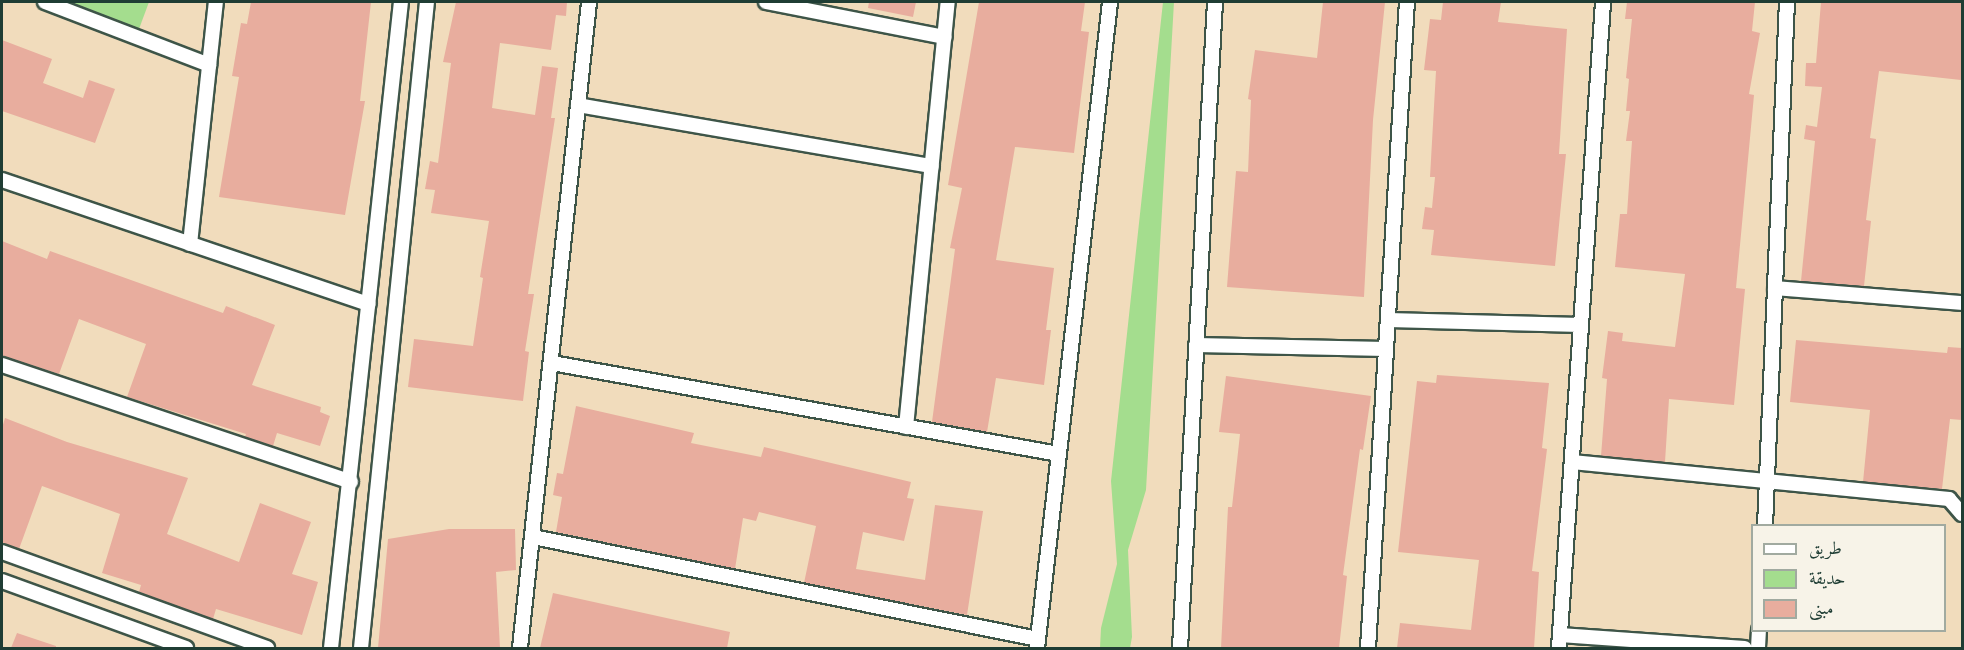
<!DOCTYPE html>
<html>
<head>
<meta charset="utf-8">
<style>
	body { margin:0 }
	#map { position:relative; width:1964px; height:650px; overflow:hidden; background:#f1dcbc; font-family:"IM FELL DW Pica",Amiri,serif }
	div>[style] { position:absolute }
	.green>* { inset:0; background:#a4dd8e }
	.building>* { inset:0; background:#e8ad9e }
	.roads { filter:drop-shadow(2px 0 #3e5548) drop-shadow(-2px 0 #3e5548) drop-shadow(0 2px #3e5548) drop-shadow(0 -2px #3e5548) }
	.street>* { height:14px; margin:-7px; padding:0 7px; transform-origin:7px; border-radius:7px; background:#fff }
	span { translate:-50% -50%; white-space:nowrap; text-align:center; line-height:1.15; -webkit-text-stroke:4.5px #f7f3e8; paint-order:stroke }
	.frame { position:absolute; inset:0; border:3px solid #1f3d34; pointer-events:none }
	.legend { position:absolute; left:1751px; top:524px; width:195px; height:108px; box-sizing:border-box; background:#f7f3e8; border:2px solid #a1aaa0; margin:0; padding:8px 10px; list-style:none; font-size:18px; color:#1f3d34 }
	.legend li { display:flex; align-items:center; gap:12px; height:30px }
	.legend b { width:30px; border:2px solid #a1aaa0 }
</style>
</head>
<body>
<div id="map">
	<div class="green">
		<i style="clip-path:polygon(62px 2px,149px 2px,139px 29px)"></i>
		<i style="clip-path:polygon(1163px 2px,1174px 2px,1146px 490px,1128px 550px,1132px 637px,1130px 648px,1100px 648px,1101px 628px,1117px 564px,1111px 481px)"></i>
	</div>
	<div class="building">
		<i style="clip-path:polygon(251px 2px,371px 2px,360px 101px,365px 101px,345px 215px,219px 197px,239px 77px,232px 76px,241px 23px,247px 24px)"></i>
		<i style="clip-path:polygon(456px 2px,567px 2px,566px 16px,556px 15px,551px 50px,500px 43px,492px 108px,535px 115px,542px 66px,558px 68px,551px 118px,555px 118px,528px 294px,534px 294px,525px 351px,529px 352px,523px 401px,408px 387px,414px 339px,473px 346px,483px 278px,480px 277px,489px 221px,431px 213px,435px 190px,425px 189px,430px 161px,438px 163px,451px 63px,443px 62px)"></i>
		<i style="clip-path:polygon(869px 2px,916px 2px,913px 17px,868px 8px)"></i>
		<i style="clip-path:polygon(979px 2px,1085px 2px,1081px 31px,1089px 32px,1074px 153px,1015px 147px,996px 260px,1054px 268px,1046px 330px,1051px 330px,1044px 385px,996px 378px,987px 432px,932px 422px,955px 249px,950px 248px,962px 188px,948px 185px)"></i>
		<i style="clip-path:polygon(1323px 2px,1385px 2px,1373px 120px,1364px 297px,1227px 287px,1236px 171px,1248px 172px,1251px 100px,1248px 99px,1255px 50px,1317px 58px)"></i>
		<i style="clip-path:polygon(1443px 2px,1501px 2px,1498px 22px,1567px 29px,1559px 154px,1566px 154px,1555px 266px,1431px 255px,1434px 230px,1422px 229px,1425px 207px,1432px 208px,1435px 177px,1430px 177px,1436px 71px,1424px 70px,1430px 19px,1441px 20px)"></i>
		<i style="clip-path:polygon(1627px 2px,1755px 2px,1752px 31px,1760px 33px,1749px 94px,1754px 95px,1736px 288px,1745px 289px,1734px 405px,1669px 399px,1665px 462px,1601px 456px,1607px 379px,1602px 378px,1608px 331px,1623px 333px,1622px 341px,1675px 347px,1685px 274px,1615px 267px,1620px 214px,1627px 214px,1632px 141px,1626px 141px,1630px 111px,1626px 111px,1629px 79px,1626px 78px,1632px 19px,1625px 19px)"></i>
		<i style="clip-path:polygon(1821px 2px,1962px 2px,1961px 80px,1879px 71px,1870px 138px,1876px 139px,1866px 220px,1871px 221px,1864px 286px,1801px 281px,1815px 141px,1804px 139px,1806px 125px,1817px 127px,1822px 87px,1805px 86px,1806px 63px,1816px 63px)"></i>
		<i style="clip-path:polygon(2px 40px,52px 59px,43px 83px,83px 98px,89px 80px,115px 89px,95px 143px,2px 111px)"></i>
		<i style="clip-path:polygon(2px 241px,47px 259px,50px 251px,223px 313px,226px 306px,275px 325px,252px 385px,321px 407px,320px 412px,330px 416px,320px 446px,277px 433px,273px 446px,245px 437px,246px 434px,127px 397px,146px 344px,79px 319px,59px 374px,2px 356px)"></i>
		<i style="clip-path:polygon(1796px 340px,1947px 353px,1948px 347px,1962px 348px,1962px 420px,1950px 419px,1942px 489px,1863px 482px,1870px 410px,1790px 402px)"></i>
		<i style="clip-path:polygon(1437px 375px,1549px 383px,1542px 448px,1547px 449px,1532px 571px,1539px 572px,1534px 648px,1397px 648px,1400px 623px,1471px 630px,1479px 560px,1398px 552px,1417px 381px,1436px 383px)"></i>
		<i style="clip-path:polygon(1226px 376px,1371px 396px,1363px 450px,1360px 449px,1343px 575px,1347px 576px,1339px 648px,1221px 648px,1228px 507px,1232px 507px,1240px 434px,1219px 432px)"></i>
		<i style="clip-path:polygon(576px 406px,694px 433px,691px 443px,761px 457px,764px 447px,911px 482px,907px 498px,914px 499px,904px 541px,863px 532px,856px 569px,925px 580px,935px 505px,983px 511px,967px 615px,804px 583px,816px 526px,759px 512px,756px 521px,743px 518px,735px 569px,556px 532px,562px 497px,553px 495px,557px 473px,563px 474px)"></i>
		<i style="clip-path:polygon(5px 418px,67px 442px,188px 478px,167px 534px,239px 562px,260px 503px,311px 522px,292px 574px,318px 582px,302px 635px,216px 609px,213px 619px,139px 592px,141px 585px,102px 573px,120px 514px,42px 486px,19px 549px,2px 543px,2px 428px)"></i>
		<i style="clip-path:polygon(449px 529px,515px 529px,516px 570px,496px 572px,500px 648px,378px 648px,388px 539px)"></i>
		<i style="clip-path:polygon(553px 593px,730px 632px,727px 648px,540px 648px)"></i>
		<i style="clip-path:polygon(17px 633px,56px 646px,56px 648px,11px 648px)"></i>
	</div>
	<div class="roads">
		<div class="street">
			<i style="left:45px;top:2px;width:176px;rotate:21deg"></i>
			<i style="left:766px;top:2px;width:182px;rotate:11.1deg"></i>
			<i style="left:578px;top:105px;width:359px;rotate:9.8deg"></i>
			<i style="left:2px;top:180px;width:387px;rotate:18.7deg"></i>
			<i style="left:190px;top:244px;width:243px;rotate:-83.9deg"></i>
			<i style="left:1775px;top:288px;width:188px;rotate:4.6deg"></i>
			<i style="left:1388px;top:320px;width:193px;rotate:1.5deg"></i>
			<i style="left:1196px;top:345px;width:190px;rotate:1.2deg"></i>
			<i style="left:552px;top:363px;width:515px;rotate:10.18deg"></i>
			<i style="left:2px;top:365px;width:368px;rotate:18.5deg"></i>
			<i style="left:906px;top:427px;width:427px;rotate:-84.4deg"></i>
			<i style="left:1572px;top:462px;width:379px;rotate:5.6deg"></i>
			<i style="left:1949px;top:499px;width:20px;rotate:49deg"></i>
			<i style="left:1765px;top:526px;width:524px;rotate:-87.6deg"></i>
			<i style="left:533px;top:537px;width:515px;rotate:11.42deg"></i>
			<i style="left:2px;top:552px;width:282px;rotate:19.9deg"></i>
			<i style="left:2px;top:581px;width:196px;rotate:20deg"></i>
			<i style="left:1560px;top:635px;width:185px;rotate:4deg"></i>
			<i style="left:331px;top:648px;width:650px;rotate:-83.82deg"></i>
			<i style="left:361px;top:648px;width:649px;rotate:-84.17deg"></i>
			<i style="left:520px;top:648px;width:650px;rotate:-83.9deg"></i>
			<i style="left:1037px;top:648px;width:650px;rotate:-83.55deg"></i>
			<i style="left:1180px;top:648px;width:647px;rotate:-86.9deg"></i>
			<i style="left:1368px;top:648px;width:647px;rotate:-86.55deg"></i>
			<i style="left:1559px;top:648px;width:647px;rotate:-86.1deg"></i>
			<i style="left:1758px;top:648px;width:18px;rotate:-87deg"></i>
		</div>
	</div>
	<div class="frame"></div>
	<ul class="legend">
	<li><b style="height:8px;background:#fff"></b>طريق</li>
	<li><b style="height:16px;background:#a4dd8e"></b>حديقة</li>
	<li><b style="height:16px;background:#e8ad9e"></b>مبنى</li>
	</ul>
</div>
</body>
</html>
